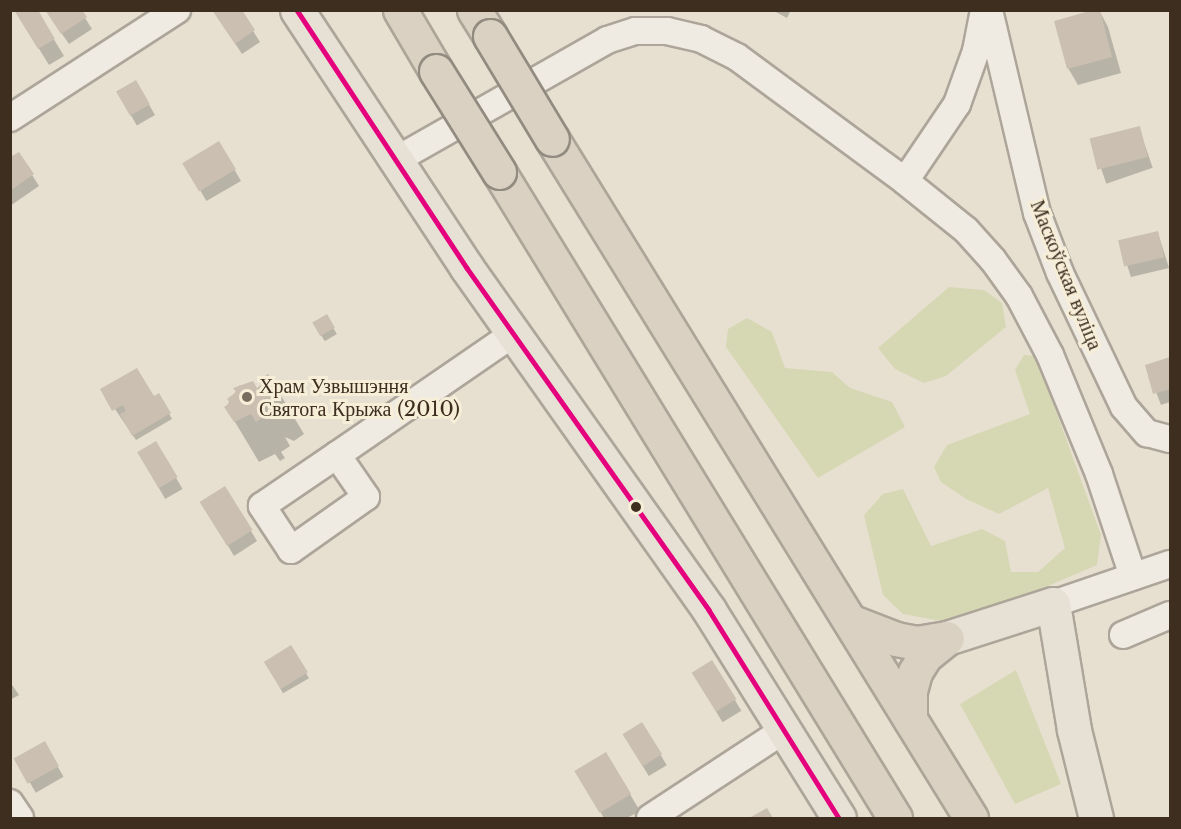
<!DOCTYPE html>
<html>
<head>
<meta charset="utf-8">
<style>
	body { margin:0 }
	#map { position:relative; width:1181px; height:829px; overflow:hidden; background:#e7e0d1; font-family:"Libre Baskerville",serif }
	div>[style] { position:absolute }
	.green>* { inset:0; background:#d6d7b3 }
	.shadow>* { inset:0; background:#0003; transform-origin:0 0 }
	.building>* { inset:0; background:#cbbfb2; transform-origin:0 0 }
	.roads { filter:drop-shadow(2px 0 #ada599) drop-shadow(-2px 0 #ada599) drop-shadow(0 2px #ada599) drop-shadow(0 -2px #ada599) }
	.minor>* { height:26px; margin:-13px; padding:0 13px; transform-origin:13px; border-radius:13px; background:#efebe3 }
	.major>* { height:33px; margin:-16.5px; padding:0 16.5px; transform-origin:16.5px; border-radius:16.5px; background:#e6e1d4 }
	.highway>* { height:33px; margin:-16.5px; padding:0 16.5px; transform-origin:16.5px; border-radius:16.5px; background:#dad1c2 }
	.bridges { filter:drop-shadow(2px 0 #928b80) drop-shadow(-2px 0 #928b80) drop-shadow(0 2px #928b80) drop-shadow(0 -2px #928b80) }
	.highway-bridge>* { height:33px; margin:-16.5px; padding:0 16.5px; transform-origin:16.5px; border-radius:16.5px; background:#dad1c2 }
	.bus-1>* { height:4.5px; margin:-2.25px; padding:0 2.25px; transform-origin:2.25px; border-radius:2.25px; background:#e5007d }
	.dots>* { width:16px; height:16px; translate:-50% -50%; box-sizing:border-box; border:3px solid #f7eed8; border-radius:50% }
	span { translate:-50% -50%; white-space:nowrap; text-align:center; line-height:1.15; -webkit-text-stroke:6px #f7eed8; paint-order:stroke }
	.street-label { font-size:20px; color:#3d2e20 }
	.poi-label { font-size:20px; color:#3d2e20 }
	.left { translate:0 -50%; text-align:left }
	.frame { position:absolute; inset:0; border:12px solid #3d2e20; pointer-events:none }
</style>
</head>
<body>
<div id="map">
	<div class="green">
		<i style="clip-path:polygon(949px 287px,984px 290px,1002px 303px,1006px 327px,946px 376px,924px 383px,895px 369px,878px 348px)"></i>
		<i style="clip-path:polygon(747px 318px,772px 332px,785px 368px,832px 372px,850px 388px,892px 402px,905px 427px,818px 478px,726px 347px,728px 329px)"></i>
		<i style="clip-path:polygon(1024px 355px,1036px 356px,1101px 535px,1097px 565px,991px 610px,941px 621px,903px 614px,883px 595px,864px 515px,883px 494px,903px 489px,931px 546px,982px 529px,1005px 541px,1011px 572px,1038px 572px,1065px 548px,1048px 488px,999px 514px,966px 499px,941px 482px,934px 467px,947px 445px,1030px 414px,1015px 370px)"></i>
		<i style="clip-path:polygon(1016px 670px,1061px 784px,1015px 804px,960px 704px)"></i>
	</div>
	<div class="shadow">
		<i style="clip-path:polygon(15px 10px,36px 10px,64px 56px,49px 65px)"></i>
		<i style="clip-path:polygon(213px 10px,240px 10px,260px 42px,242px 54px)"></i>
		<i style="clip-path:polygon(772px 10px,791px 10px,787px 18px)"></i>
		<i style="clip-path:polygon(1099px 10px,1108px 27px,1121px 73px,1078px 85px,1068px 68px)"></i>
		<i style="clip-path:polygon(51px 18px,85px 18px,92px 29px,69px 44px)"></i>
		<i style="left:136px;top:82px;width:38px;height:21px;rotate:60deg"></i>
		<i style="left:1139px;top:128px;width:42px;height:49px;rotate:71deg"></i>
		<i style="left:219px;top:143px;width:44px;height:40px;rotate:60deg"></i>
		<i style="clip-path:polygon(19px 154px,39px 186px,10px 206px,10px 159px)"></i>
		<i style="clip-path:polygon(1158px 233px,1169px 268px,1131px 277px,1119px 241px)"></i>
		<i style="left:326px;top:316px;width:21px;height:14px;rotate:59deg"></i>
		<i style="clip-path:polygon(1170px 359px,1170px 402px,1161px 405px,1146px 366px)"></i>
		<i style="clip-path:polygon(240px 385px,243px 389px,280px 394px,304px 434px,294px 441px,285px 437px,290px 446px,281px 452px,285px 458px,280px 461px,275px 454px,259px 462px,226px 407px)"></i>
		<i style="clip-path:polygon(102px 390px,153px 398px,159px 395px,172px 419px,136px 440px)"></i>
		<i style="left:156px;top:443px;width:53px;height:20px;rotate:60deg"></i>
		<i style="clip-path:polygon(202px 502px,251px 531px,257px 541px,234px 556px)"></i>
		<i style="left:291px;top:647px;width:36px;height:30px;rotate:60deg"></i>
		<i style="left:712px;top:662px;width:57px;height:22px;rotate:59deg"></i>
		<i style="clip-path:polygon(10px 682px,19px 695px,10px 700px)"></i>
		<i style="left:642px;top:724px;width:48px;height:21px;rotate:59deg"></i>
		<i style="left:44px;top:743px;width:39px;height:32px;rotate:60deg"></i>
		<i style="clip-path:polygon(606px 754px,640px 811px,627px 818px,604px 818px,576px 772px)"></i>
	</div>
	<div class="building">
		<i style="clip-path:polygon(14px 10px,38px 10px,55px 39px,38px 49px)"></i>
		<i style="clip-path:polygon(45px 10px,82px 10px,87px 17px,61px 34px)"></i>
		<i style="clip-path:polygon(212px 10px,242px 10px,255px 30px,235px 44px)"></i>
		<i style="clip-path:polygon(1093px 10px,1100px 10px,1112px 57px,1067px 69px,1054px 21px)"></i>
		<i style="left:136px;top:80px;width:28px;height:23px;rotate:60deg"></i>
		<i style="left:1140px;top:126px;width:32px;height:52px;rotate:76deg"></i>
		<i style="left:219px;top:141px;width:33px;height:43px;rotate:59deg"></i>
		<i style="clip-path:polygon(19px 152px,34px 174px,10px 191px,10px 157px)"></i>
		<i style="left:1158px;top:231px;width:27px;height:41px;rotate:77deg"></i>
		<i style="left:327px;top:314px;width:16px;height:17px;rotate:60deg"></i>
		<i style="clip-path:polygon(1170px 357px,1170px 389px,1153px 394px,1145px 365px)"></i>
		<i style="clip-path:polygon(137px 368px,154px 396px,159px 393px,171px 413px,132px 436px,120px 414px,126px 411px,123px 405px,112px 411px,100px 389px)"></i>
		<i style="clip-path:polygon(268px 374px,282px 393px,270px 401px,264px 398px,268px 405px,259px 411px,263px 417px,256px 422px,251px 414px,234px 422px,224px 407px,230px 403px,227px 399px,236px 392px,233px 388px,253px 381px,257px 388px,261px 385px,258px 381px)"></i>
		<i style="left:156px;top:441px;width:42px;height:22px;rotate:59deg"></i>
		<i style="left:225px;top:486px;width:52px;height:30px;rotate:58deg"></i>
		<i style="left:291px;top:645px;width:32px;height:32px;rotate:58deg"></i>
		<i style="left:712px;top:660px;width:46px;height:24px;rotate:58deg"></i>
		<i style="left:642px;top:722px;width:38px;height:23px;rotate:58deg"></i>
		<i style="left:45px;top:741px;width:29px;height:36px;rotate:61deg"></i>
		<i style="left:606px;top:752px;width:49px;height:37px;rotate:59deg"></i>
		<i style="clip-path:polygon(767px 808px,773px 818px,749px 818px)"></i>
	</div>
	<div class="roads">
		<div class="minor">
			<i style="left:989px;top:10px;width:209px;rotate:76.7deg"></i>
			<i style="left:1037px;top:213px;width:64px;rotate:69deg"></i>
			<i style="left:1060px;top:273px;width:148px;rotate:64.5deg"></i>
			<i style="left:1124px;top:407px;width:35px;rotate:49deg"></i>
			<i style="left:1147px;top:433px;width:24px;rotate:15deg"></i>
			<i style="left:10px;top:118px;width:199px;rotate:-32.9deg"></i>
			<i style="left:396px;top:160px;width:243px;rotate:-29.6deg"></i>
			<i style="left:607px;top:40px;width:29px;rotate:-18deg"></i>
			<i style="left:635px;top:31px;width:32px"></i>
			<i style="left:667px;top:31px;width:35px;rotate:13deg"></i>
			<i style="left:701px;top:39px;width:40px;rotate:26.6deg"></i>
			<i style="left:737px;top:57px;width:209px;rotate:36.4deg"></i>
			<i style="left:905px;top:181px;width:78px;rotate:38.8deg"></i>
			<i style="left:966px;top:230px;width:40px;rotate:48deg"></i>
			<i style="left:993px;top:260px;width:44px;rotate:54.2deg"></i>
			<i style="left:1019px;top:296px;width:67px;rotate:62.3deg"></i>
			<i style="left:1050px;top:355px;width:129px;rotate:67.6deg"></i>
			<i style="left:1099px;top:474px;width:108px;rotate:71.6deg"></i>
			<i style="left:905px;top:181px;width:93px;rotate:-56deg"></i>
			<i style="left:957px;top:104px;width:56px;rotate:-70.3deg"></i>
			<i style="left:976px;top:51px;width:42px;rotate:-79deg"></i>
			<i style="left:337px;top:455px;width:51px;rotate:55.4deg"></i>
			<i style="left:366px;top:497px;width:92px;rotate:144.8deg"></i>
			<i style="left:291px;top:550px;width:53px;rotate:-123.4deg"></i>
			<i style="left:262px;top:506px;width:91px;rotate:-34.2deg"></i>
			<i style="left:337px;top:455px;width:201px;rotate:-34.5deg"></i>
			<i style="left:503px;top:341px;width:12px;rotate:-35deg"></i>
			<i style="left:1053px;top:604px;width:124px;rotate:-18.9deg"></i>
			<i style="left:1123px;top:635px;width:51px;rotate:-23.1deg"></i>
			<i style="left:10px;top:803px;width:18px;rotate:56deg"></i>
			<i style="left:650px;top:818px;width:160px;rotate:-33.3deg"></i>
		</div>
		<div class="major">
			<i style="left:297px;top:10px;width:309px;rotate:56.6deg"></i>
			<i style="left:467px;top:268px;width:419px;rotate:54.7deg"></i>
			<i style="left:709px;top:610px;width:245px;rotate:58deg"></i>
			<i style="left:947px;top:638px;width:111px;rotate:-17.8deg"></i>
			<i style="left:1053px;top:604px;width:128px;rotate:80.5deg"></i>
			<i style="left:1074px;top:730px;width:91px;rotate:76deg"></i>
		</div>
		<div class="highway">
			<i style="left:400px;top:10px;width:71px;rotate:59.5deg"></i>
			<i style="left:474px;top:10px;width:31px;rotate:58deg"></i>
			<i style="left:552px;top:139px;width:798px;rotate:58.32deg"></i>
			<i style="left:499px;top:172px;width:758px;rotate:58.49deg"></i>
			<i style="left:852px;top:622px;width:47px;rotate:21.1deg"></i>
			<i style="left:896px;top:639px;width:20px;rotate:11deg"></i>
			<i style="left:916px;top:643px;width:31px;rotate:-9deg"></i>
			<i style="left:910px;top:719px;width:28px;rotate:-90deg"></i>
			<i style="left:910px;top:691px;width:20px;rotate:-75deg"></i>
			<i style="left:915px;top:672px;width:19px;rotate:-58deg"></i>
			<i style="left:925px;top:656px;width:28px;rotate:-39deg"></i>
		</div>
	</div>
	<div class="bridges">
		<div class="highway-bridge">
			<i style="left:490px;top:36px;width:120px;rotate:59deg"></i>
			<i style="left:436px;top:71px;width:119px;rotate:58deg"></i>
		</div>
	</div>
	<div class="bus-1">
		<i style="left:297px;top:10px;width:309px;rotate:56.6deg"></i>
		<i style="left:467px;top:268px;width:419px;rotate:54.7deg"></i>
		<i style="left:709px;top:610px;width:245px;rotate:58deg"></i>
	</div>
	<div class="dots">
		<i style="left:247px;top:397px;background:#786c5e"></i>
		<i style="left:636px;top:507px;background:#3d2e20"></i>
	</div>
	<div class="street-label">
		<span style="left:1066px;top:275px;rotate:68deg">Маскоўская вуліца</span>
	</div>
	<div class="poi-label">
		<span class="left" style="left:259px;top:398px">Храм Узвышэння<br>Святога Крыжа (2010)</span>
	</div>
	<div class="frame"></div>
</div>
</body>
</html>
